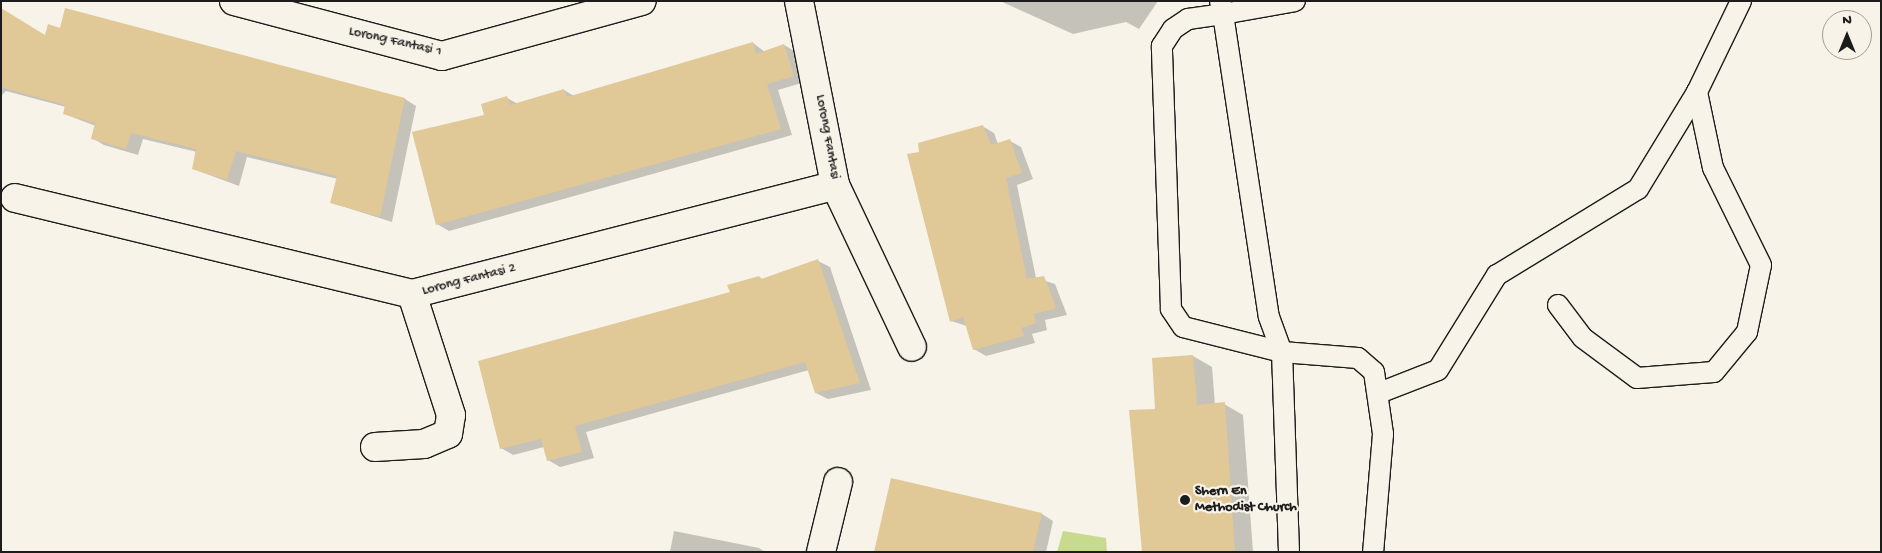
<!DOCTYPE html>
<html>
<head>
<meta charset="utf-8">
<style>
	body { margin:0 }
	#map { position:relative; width:1882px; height:553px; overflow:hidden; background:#f7f3e8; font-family:"Gochi Hand",sans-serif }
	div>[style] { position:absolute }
	.green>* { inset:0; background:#c8da8e }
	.shadow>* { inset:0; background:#0003 }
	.building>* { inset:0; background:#e1c897 }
	.roads { filter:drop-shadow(1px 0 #1c1c1c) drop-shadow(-1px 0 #1c1c1c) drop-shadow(0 1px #1c1c1c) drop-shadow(0 -1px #1c1c1c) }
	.service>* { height:20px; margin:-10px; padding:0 10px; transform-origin:10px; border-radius:10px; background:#f7f3e8 }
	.minor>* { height:28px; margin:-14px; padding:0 14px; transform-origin:14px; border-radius:14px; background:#f7f3e8 }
	.dots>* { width:14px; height:14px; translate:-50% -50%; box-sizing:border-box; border:2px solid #f7f3e8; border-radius:50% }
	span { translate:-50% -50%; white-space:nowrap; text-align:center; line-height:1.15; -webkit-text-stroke:4.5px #f7f3e8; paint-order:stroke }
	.street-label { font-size:14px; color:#1c1c1c }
	.poi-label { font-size:14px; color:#1c1c1c; font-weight:700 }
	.left { translate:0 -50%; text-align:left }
	.frame { position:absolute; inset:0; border:2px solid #1c1c1c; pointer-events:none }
	.north { position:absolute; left:1822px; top:10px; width:50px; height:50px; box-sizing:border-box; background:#f7f3e8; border:1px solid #9f9d96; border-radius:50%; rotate:0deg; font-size:14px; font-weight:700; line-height:20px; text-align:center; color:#1c1c1c }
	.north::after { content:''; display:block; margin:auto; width:18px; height:22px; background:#1c1c1c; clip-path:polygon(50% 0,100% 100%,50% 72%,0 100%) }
</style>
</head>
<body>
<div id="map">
	<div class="green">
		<i style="clip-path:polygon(1063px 531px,1106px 538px,1107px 552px,1057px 552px)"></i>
	</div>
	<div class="shadow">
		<i style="clip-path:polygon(1000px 1px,1158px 1px,1139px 29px,1126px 22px,1073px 34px)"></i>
		<i style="clip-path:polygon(1px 11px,46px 37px,61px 29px,405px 99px,416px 106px,392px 222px,332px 203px,338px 179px,247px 157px,239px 186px,193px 169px,197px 152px,143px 139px,138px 155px,104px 145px,92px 138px,96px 126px,64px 114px,66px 107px,6px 91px,1px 96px)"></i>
		<i style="clip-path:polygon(753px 43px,765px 52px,784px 45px,796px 52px,805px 82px,778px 90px,792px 135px,449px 231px,437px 224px,486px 116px,507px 98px,518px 104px,564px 90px,574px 96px)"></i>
		<i style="clip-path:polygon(982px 126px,994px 133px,998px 144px,1010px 141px,1021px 147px,1033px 179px,1017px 185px,1036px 278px,1055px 284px,1067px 315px,1045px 320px,1047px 330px,1032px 334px,1035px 343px,986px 356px,974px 349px,967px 326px,951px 321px,921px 153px)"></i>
		<i style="clip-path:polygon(818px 261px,830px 267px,871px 390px,828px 399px,816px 393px,809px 370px,586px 432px,594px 458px,560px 467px,548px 460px,544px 447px,513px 455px,501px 448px,732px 293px,759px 277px,764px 280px)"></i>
		<i style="clip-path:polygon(1193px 356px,1212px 367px,1215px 405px,1224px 404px,1243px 415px,1253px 552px,1142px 552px,1157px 410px,1153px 359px)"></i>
		<i style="clip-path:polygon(1042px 514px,1053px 521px,1046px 552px,875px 552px)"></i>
		<i style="clip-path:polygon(674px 531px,759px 548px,765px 552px,670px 552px)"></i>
	</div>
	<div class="building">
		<i style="clip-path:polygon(1px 8px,45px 35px,48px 24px,60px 28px,65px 8px,405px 98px,380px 217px,330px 203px,337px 176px,236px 151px,227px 180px,192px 169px,196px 149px,131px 133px,126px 149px,91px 139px,95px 123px,63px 114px,65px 105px,1px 87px)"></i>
		<i style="clip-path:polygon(753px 42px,756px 54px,784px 44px,794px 76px,767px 84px,781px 129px,436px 225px,412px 132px,484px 115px,481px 104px,507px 96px,510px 105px,564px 89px,567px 97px)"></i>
		<i style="clip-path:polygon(983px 125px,991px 145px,1010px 139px,1022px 173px,1006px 178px,1027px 279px,1044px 276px,1056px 308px,1034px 314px,1036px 323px,1021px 328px,1024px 336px,973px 350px,963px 317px,950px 322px,907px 154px,919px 152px,918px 143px)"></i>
		<i style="clip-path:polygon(818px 259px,860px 383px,815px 393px,805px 362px,575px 426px,582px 452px,547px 461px,541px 439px,500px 449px,478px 361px,730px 292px,727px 285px,759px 276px,761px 279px)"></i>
		<i style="clip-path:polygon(1193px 355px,1197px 405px,1225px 402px,1235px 552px,1142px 552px,1129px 410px,1155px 409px,1152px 358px)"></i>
		<i style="clip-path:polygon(891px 478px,1042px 513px,1033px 552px,874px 552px)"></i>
	</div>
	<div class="roads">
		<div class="service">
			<i style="left:1220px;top:1px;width:13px;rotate:77deg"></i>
			<i style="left:1223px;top:14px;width:73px;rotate:-10.2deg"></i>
			<i style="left:1223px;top:14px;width:306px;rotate:81.4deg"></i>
			<i style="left:1269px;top:317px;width:37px;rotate:70deg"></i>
			<i style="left:1282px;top:352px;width:102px;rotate:-165.8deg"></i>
			<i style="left:1183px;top:327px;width:22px;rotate:-124deg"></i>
			<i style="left:1171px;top:309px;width:263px;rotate:-92deg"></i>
			<i style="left:1162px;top:46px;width:20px;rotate:-57deg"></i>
			<i style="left:1173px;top:29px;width:18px;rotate:-34deg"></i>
			<i style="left:1188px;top:19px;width:35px;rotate:-8deg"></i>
			<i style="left:1558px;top:305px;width:41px;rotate:52.9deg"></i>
			<i style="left:1583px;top:338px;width:67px;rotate:36.5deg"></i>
			<i style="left:1637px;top:378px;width:77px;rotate:-4.5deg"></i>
			<i style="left:1714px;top:372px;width:52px;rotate:-50.5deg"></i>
			<i style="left:1747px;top:332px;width:68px;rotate:-78.2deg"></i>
			<i style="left:1761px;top:265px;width:108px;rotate:-116.3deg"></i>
			<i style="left:1713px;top:168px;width:78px;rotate:-101.9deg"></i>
			<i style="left:1379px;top:393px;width:63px;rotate:-21.3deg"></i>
			<i style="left:1438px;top:370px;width:112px;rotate:-58.2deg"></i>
			<i style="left:1497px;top:275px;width:165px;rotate:-31.4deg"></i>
			<i style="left:1638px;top:189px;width:114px;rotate:-58.7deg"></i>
			<i style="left:1697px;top:92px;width:101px;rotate:-64.2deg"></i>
			<i style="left:1289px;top:552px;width:200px;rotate:-92deg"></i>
			<i style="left:1282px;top:352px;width:76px;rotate:4.5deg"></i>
			<i style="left:1358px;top:358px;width:21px;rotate:41deg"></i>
			<i style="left:1374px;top:372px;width:63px;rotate:81.7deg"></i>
			<i style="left:1383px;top:434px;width:118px;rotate:94.8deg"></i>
		</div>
		<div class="minor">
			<i style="left:234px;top:1px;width:215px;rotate:14.8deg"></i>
			<i style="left:442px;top:56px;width:207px;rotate:-15.4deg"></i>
			<i style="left:799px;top:1px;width:187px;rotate:78.9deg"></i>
			<i style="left:835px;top:185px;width:179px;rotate:64.6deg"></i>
			<i style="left:15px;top:198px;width:408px;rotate:13.6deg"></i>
			<i style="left:412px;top:294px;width:437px;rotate:-14.4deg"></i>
			<i style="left:375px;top:447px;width:49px;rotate:-3.5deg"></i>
			<i style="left:424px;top:444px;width:26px;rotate:-23deg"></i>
			<i style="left:448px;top:434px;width:19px;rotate:-81deg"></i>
			<i style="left:451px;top:415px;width:127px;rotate:-107.9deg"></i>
			<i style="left:821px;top:552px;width:72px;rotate:-76.3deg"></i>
		</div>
	</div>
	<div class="dots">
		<i style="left:1185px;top:500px;background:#1c1c1c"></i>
	</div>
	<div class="street-label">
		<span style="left:395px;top:42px;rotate:13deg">Lorong Fantasi 1</span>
		<span style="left:827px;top:137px;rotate:80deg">Lorong Fantasi</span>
		<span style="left:469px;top:280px;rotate:-14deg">Lorong Fantasi 2</span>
	</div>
	<div class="poi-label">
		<span class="left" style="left:1195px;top:500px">Shern En<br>Methodist Church</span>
	</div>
	<div class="frame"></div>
	<div class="north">N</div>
</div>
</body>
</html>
